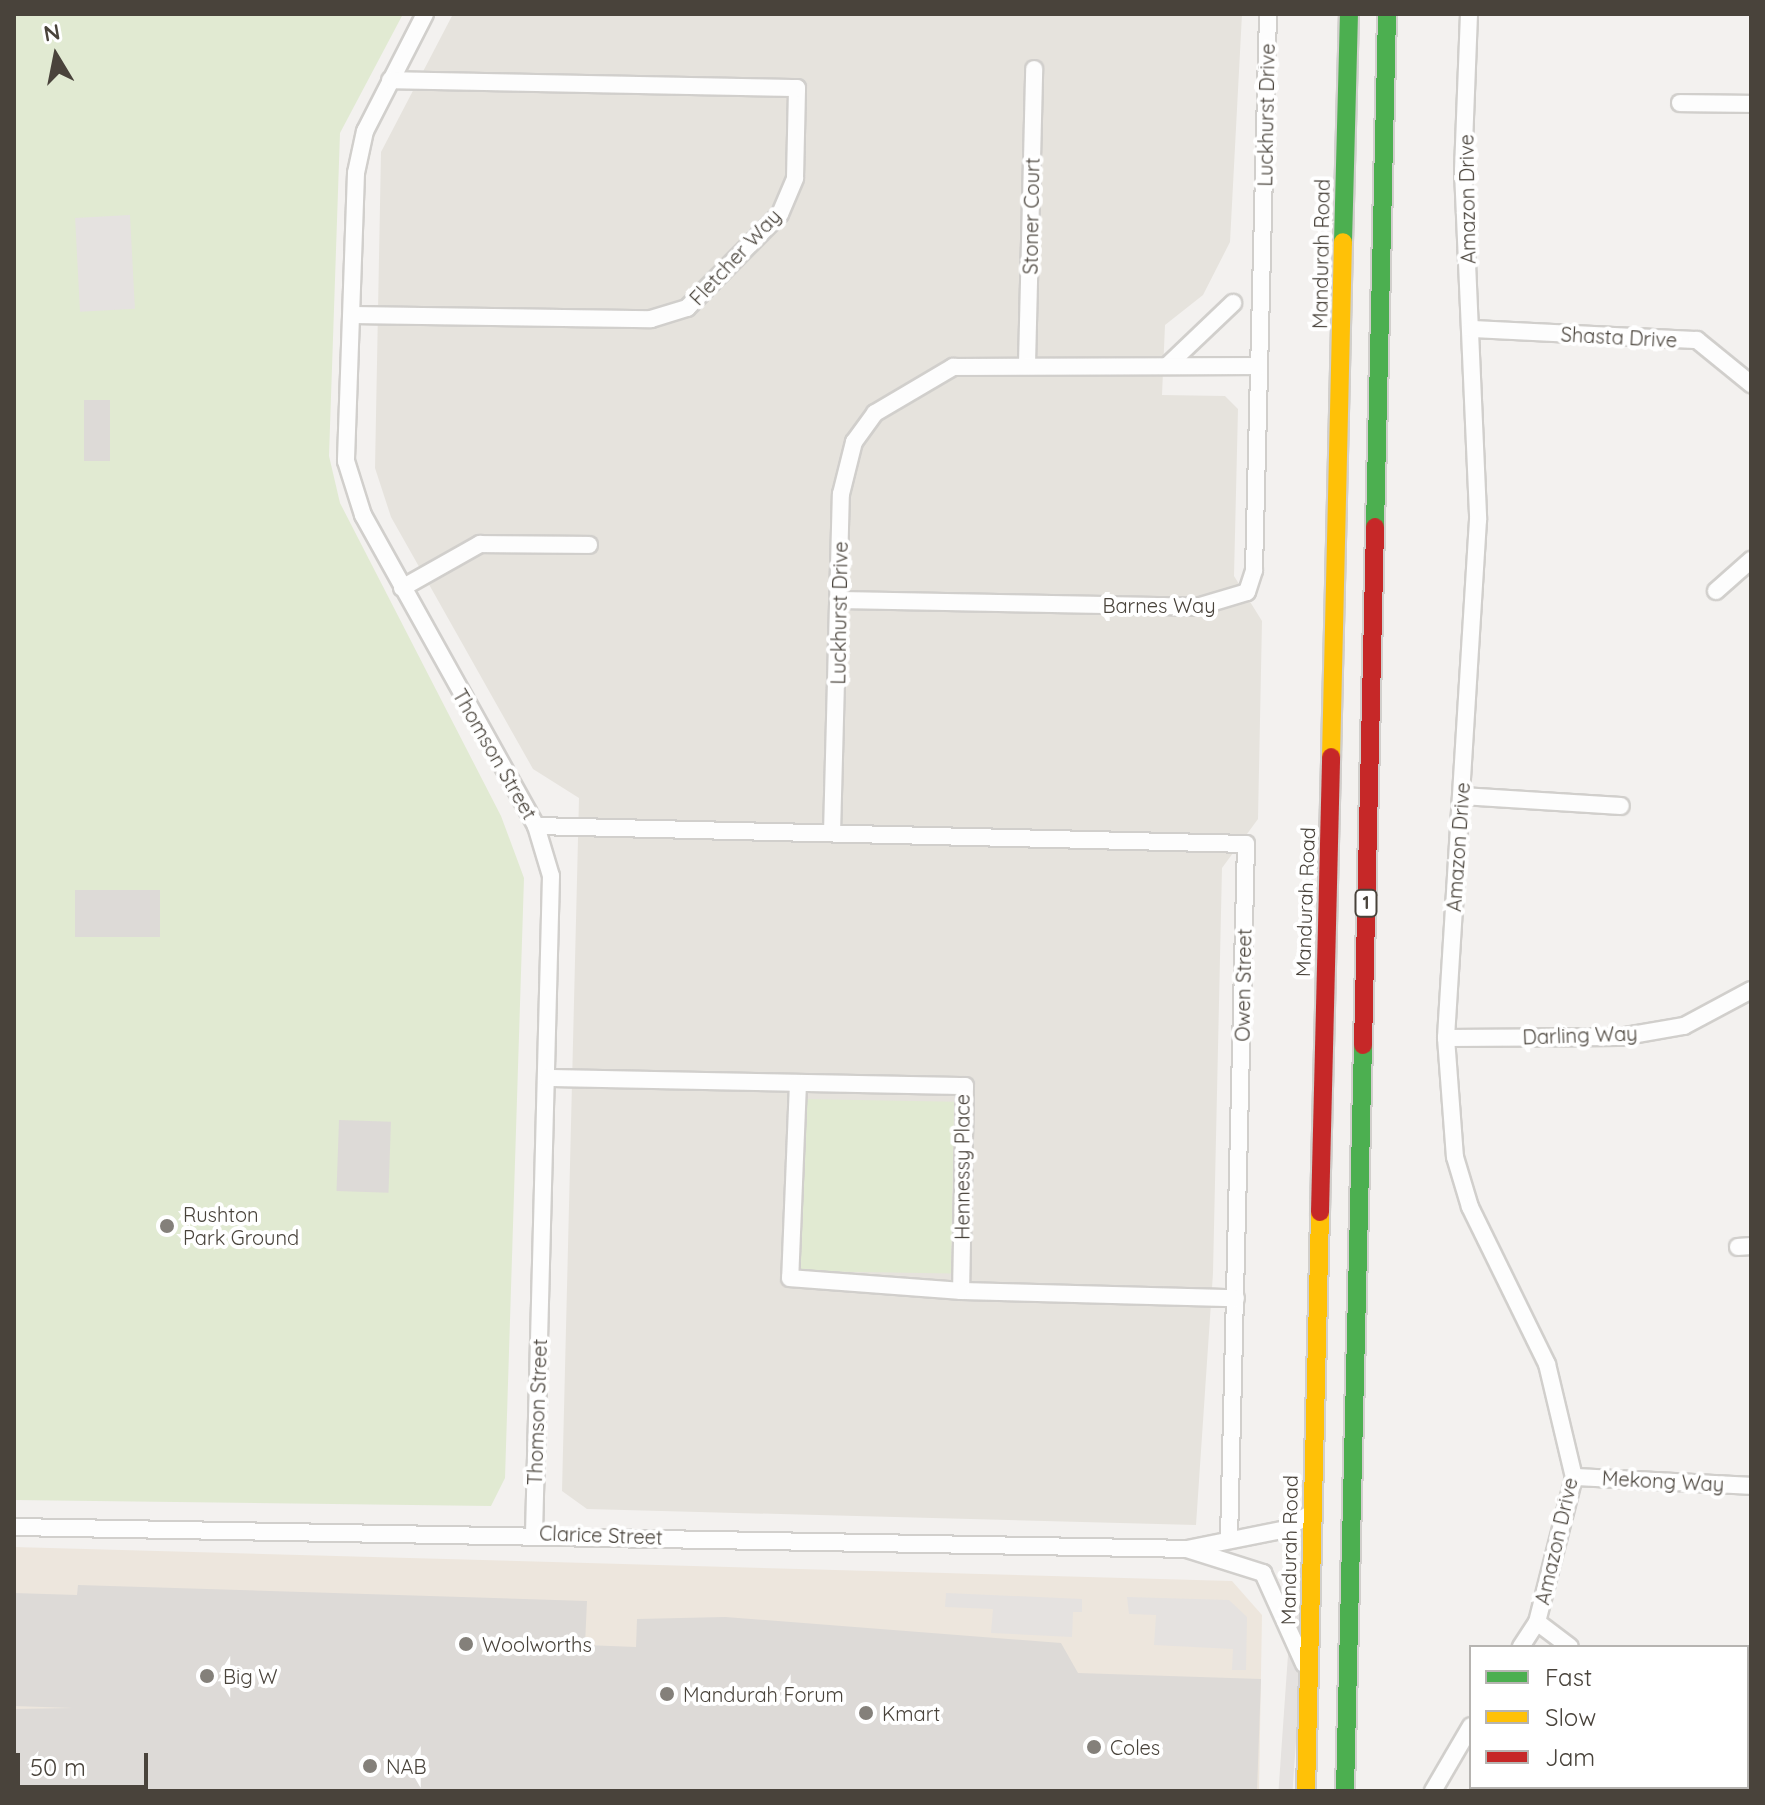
<!DOCTYPE html>
<html>
<head>
<meta charset="utf-8">
<style>
	body { margin:0 }
	#map { position:relative; width:1765px; height:1805px; overflow:hidden; background:#f3f1ef; font-family:Quicksand,sans-serif }
	div>[style] { position:absolute }
	.residential>* { inset:0; background:#e6e3dd }
	.commercial>* { inset:0; background:#ede6dd }
	.green>* { inset:0; background:#e1ead2; transform-origin:0 0 }
	.parking>* { inset:0; background:#e5e2e0; transform-origin:0 0 }
	.building>* { inset:0; background:#dddad7; transform-origin:0 0 }
	.roads { filter:drop-shadow(2px 0 #d1cfcc) drop-shadow(-2px 0 #d1cfcc) drop-shadow(0 2px #d1cfcc) drop-shadow(0 -2px #d1cfcc) }
	.street>* { height:16px; margin:-8px; padding:0 8px; transform-origin:8px; border-radius:8px; background:#fdfdfd }
	.fast>* { height:18px; margin:-9px; padding:0 9px; transform-origin:9px; border-radius:9px; background:#4caf50 }
	.slow>* { height:18px; margin:-9px; padding:0 9px; transform-origin:9px; border-radius:9px; background:#ffc107 }
	.jam>* { height:18px; margin:-9px; padding:0 9px; transform-origin:9px; border-radius:9px; background:#c62828 }
	.dots>* { width:22px; height:22px; translate:-50% -50%; box-sizing:border-box; border:4px solid #fff; border-radius:50% }
	span { translate:-50% -50%; white-space:nowrap; text-align:center; line-height:1.15; -webkit-text-stroke:8px #fff; paint-order:stroke }
	.shield-label span { padding:2px 6px; background:#fff; border:2px solid; border-radius:6px; -webkit-text-stroke-width:0 }
	.shield-label { font-size:18px; color:#49433b; font-weight:700 }
	.street-label { font-size:20px; color:#49433b }
	.poi-label { font-size:20px; color:#49433b }
	.left { translate:0 -50%; text-align:left }
	.frame { position:absolute; inset:0; border:16px solid #49433b; pointer-events:none }
	.legend { position:absolute; left:1469px; top:1645px; width:280px; height:144px; box-sizing:border-box; background:#fff; border:2px solid #b6b4b1; margin:0; padding:10px 14px; list-style:none; font-size:24px; color:#49433b }
	.legend li { display:flex; align-items:center; gap:16px; height:40px }
	.legend b { width:40px; border:2px solid #b6b4b1 }
	.north { position:absolute; left:16px; top:16px; width:80px; height:80px; -webkit-text-stroke:6px #fff; paint-order:stroke; rotate:350deg; font-size:22px; font-weight:700; line-height:32px; text-align:center; color:#49433b }
	.north::after { content:''; display:block; margin:auto; width:28px; height:36px; background:#49433b; clip-path:polygon(50% 0,100% 100%,50% 72%,0 100%) }
	.scale { position:absolute; left:16px; top:1753px; width:132px; height:36px; box-sizing:border-box; border:4px solid #49433b; border-top:0; padding-left:10px; font-size:24px; line-height:28px; white-space:nowrap; color:#49433b; -webkit-text-stroke:6px #fff; paint-order:stroke }
</style>
</head>
<body>
<div id="map">
	<div class="residential">
		<i style="clip-path:polygon(453px 14px,1242px 14px,1230px 242px,1203px 295px,1165px 325px,1162px 395px,1225px 396px,1238px 409px,1234px 576px,1262px 621px,1258px 819px,1222px 868px,1213px 1273px,1196px 1525px,587px 1509px,562px 1491px,579px 798px,533px 769px,391px 517px,375px 468px,381px 152px)"></i>
	</div>
	<div class="commercial">
		<i style="clip-path:polygon(14px 1547px,1232px 1581px,1262px 1615px,1259px 1791px,14px 1791px)"></i>
	</div>
	<div class="green">
		<i style="clip-path:polygon(14px 14px,403px 14px,340px 133px,329px 456px,340px 503px,501px 816px,524px 878px,505px 1478px,491px 1506px,14px 1500px)"></i>
		<i style="left:803px;top:1099px;width:151px;height:172px;rotate:1deg"></i>
	</div>
	<div class="parking">
		<i style="left:130px;top:215px;width:94px;height:55px;rotate:87deg"></i>
		<i style="clip-path:polygon(946px 1593px,1082px 1599px,1082px 1612px,1073px 1612px,1072px 1637px,991px 1633px,993px 1609px,945px 1607px)"></i>
		<i style="clip-path:polygon(1127px 1597px,1229px 1600px,1247px 1617px,1246px 1670px,1232px 1670px,1233px 1649px,1154px 1645px,1156px 1615px,1129px 1614px)"></i>
		<i style="left:1291px;top:1612px;width:14px;height:179px;rotate:4deg"></i>
	</div>
	<div class="building">
		<i style="left:84px;top:400px;width:26px;height:61px"></i>
		<i style="left:75px;top:890px;width:85px;height:47px"></i>
		<i style="left:339px;top:1120px;width:52px;height:71px;rotate:2deg"></i>
		<i style="clip-path:polygon(78px 1585px,587px 1601px,585px 1645px,636px 1647px,637px 1619px,725px 1617px,1061px 1643px,1078px 1673px,1261px 1679px,1257px 1791px,14px 1791px,14px 1709px,73px 1708px,14px 1706px,14px 1593px,77px 1595px)"></i>
	</div>
	<div class="roads">
		<div class="street">
			<i style="left:425px;top:14px;width:131px;rotate:117.1deg"></i>
			<i style="left:365px;top:131px;width:43px;rotate:102.1deg"></i>
			<i style="left:356px;top:173px;width:288px;rotate:92deg"></i>
			<i style="left:346px;top:461px;width:57px;rotate:72.5deg"></i>
			<i style="left:363px;top:515px;width:356px;rotate:60.9deg"></i>
			<i style="left:536px;top:826px;width:52px;rotate:73.3deg"></i>
			<i style="left:551px;top:876px;width:657px;rotate:91.48deg"></i>
			<i style="left:1469px;top:14px;width:157px;rotate:92.2deg"></i>
			<i style="left:1463px;top:171px;width:349px;rotate:87.5deg"></i>
			<i style="left:1478px;top:520px;width:519px;rotate:93.54deg"></i>
			<i style="left:1446px;top:1038px;width:119px;rotate:85.7deg"></i>
			<i style="left:1455px;top:1157px;width:52px;rotate:73.3deg"></i>
			<i style="left:1470px;top:1207px;width:175px;rotate:63.9deg"></i>
			<i style="left:1547px;top:1364px;width:116px;rotate:76.6deg"></i>
			<i style="left:1574px;top:1477px;width:150px;rotate:104.3deg"></i>
			<i style="left:1537px;top:1622px;width:30px;rotate:123deg"></i>
			<i style="left:1680px;top:103px;width:71px;rotate:0.8deg"></i>
			<i style="left:352px;top:315px;width:299px;rotate:0.8deg"></i>
			<i style="left:651px;top:319px;width:38px;rotate:-17deg"></i>
			<i style="left:687px;top:308px;width:132px;rotate:-45.3deg"></i>
			<i style="left:780px;top:214px;width:39px;rotate:-67deg"></i>
			<i style="left:795px;top:178px;width:90px;rotate:-88.7deg"></i>
			<i style="left:797px;top:88px;width:407px;rotate:-178.9deg"></i>
			<i style="left:1471px;top:329px;width:226px;rotate:2.8deg"></i>
			<i style="left:1697px;top:340px;width:70px;rotate:39.2deg"></i>
			<i style="left:1027px;top:364px;width:295px;rotate:-88.6deg"></i>
			<i style="left:1168px;top:365px;width:90px;rotate:-43.6deg"></i>
			<i style="left:402px;top:588px;width:90px;rotate:-29.4deg"></i>
			<i style="left:480px;top:544px;width:109px;rotate:0.5deg"></i>
			<i style="left:1716px;top:591px;width:47px;rotate:-41.5deg"></i>
			<i style="left:840px;top:600px;width:357px;rotate:1.1deg"></i>
			<i style="left:1197px;top:607px;width:52px;rotate:-16.7deg"></i>
			<i style="left:1247px;top:592px;width:23px;rotate:-72deg"></i>
			<i style="left:1254px;top:570px;width:556px;rotate:-88.56deg"></i>
			<i style="left:1462px;top:796px;width:159px;rotate:3.6deg"></i>
			<i style="left:536px;top:826px;width:710px;rotate:1.45deg"></i>
			<i style="left:1246px;top:844px;width:696px;rotate:91.4deg"></i>
			<i style="left:832px;top:833px;width:339px;rotate:-88.5deg"></i>
			<i style="left:841px;top:494px;width:54px;rotate:-76deg"></i>
			<i style="left:854px;top:442px;width:36px;rotate:-54deg"></i>
			<i style="left:875px;top:413px;width:91px;rotate:-30.5deg"></i>
			<i style="left:953px;top:367px;width:306px;rotate:-0.2deg"></i>
			<i style="left:1446px;top:1038px;width:174px;rotate:-0.3deg"></i>
			<i style="left:1620px;top:1037px;width:65px;rotate:-9.8deg"></i>
			<i style="left:1684px;top:1026px;width:76px;rotate:-28.2deg"></i>
			<i style="left:547px;top:1078px;width:418px;rotate:1.1deg"></i>
			<i style="left:965px;top:1086px;width:205px;rotate:91.1deg"></i>
			<i style="left:961px;top:1291px;width:275px;rotate:1.5deg"></i>
			<i style="left:798px;top:1083px;width:195px;rotate:92.3deg"></i>
			<i style="left:790px;top:1278px;width:171px;rotate:4.3deg"></i>
			<i style="left:1738px;top:1247px;width:13px;rotate:-4deg"></i>
			<i style="left:1574px;top:1477px;width:177px;rotate:2.9deg"></i>
			<i style="left:14px;top:1527px;width:1173px;rotate:1.07deg"></i>
			<i style="left:1187px;top:1549px;width:80px;rotate:17.5deg"></i>
			<i style="left:1263px;top:1573px;width:100px;rotate:65.7deg"></i>
			<i style="left:1187px;top:1549px;width:101px;rotate:-11.4deg"></i>
			<i style="left:1286px;top:1529px;width:31px;rotate:-32deg"></i>
			<i style="left:1537px;top:1622px;width:41px;rotate:37.1deg"></i>
			<i style="left:1433px;top:1791px;width:75px;rotate:-59.7deg"></i>
			<i style="left:1677px;top:1791px;width:4px;rotate:-76deg"></i>
		</div>
		<div class="fast">
			<i style="left:1343px;top:242px;width:228px;rotate:-88.5deg"></i>
			<i style="left:1375px;top:527px;width:513px;rotate:-88.66deg"></i>
			<i style="left:1345px;top:1791px;width:746px;rotate:-88.62deg"></i>
		</div>
		<div class="slow">
			<i style="left:1331px;top:757px;width:515px;rotate:-88.67deg"></i>
			<i style="left:1306px;top:1791px;width:579px;rotate:-88.61deg"></i>
		</div>
		<div class="jam">
			<i style="left:1363px;top:1045px;width:518px;rotate:-88.67deg"></i>
			<i style="left:1320px;top:1212px;width:455px;rotate:-88.6deg"></i>
		</div>
	</div>
	<div class="dots">
		<i style="left:167px;top:1226px;background:#84807a"></i>
		<i style="left:466px;top:1644px;background:#84807a"></i>
		<i style="left:207px;top:1676px;background:#84807a"></i>
		<i style="left:667px;top:1694px;background:#84807a"></i>
		<i style="left:866px;top:1713px;background:#84807a"></i>
		<i style="left:1094px;top:1747px;background:#84807a"></i>
		<i style="left:370px;top:1766px;background:#84807a"></i>
	</div>
	<div class="shield-label">
		<span style="left:1366px;top:903px">1</span>
	</div>
	<div class="street-label">
		<span style="left:1266px;top:115px;rotate:-89deg">Luckhurst Drive</span>
		<span style="left:1467px;top:199px;rotate:-91deg">Amazon Drive</span>
		<span style="left:1031px;top:216px;rotate:-89deg">Stoner Court</span>
		<span style="left:1321px;top:254px;rotate:-89deg">Mandurah Road</span>
		<span style="left:735px;top:257px;rotate:-47deg">Fletcher Way</span>
		<span style="left:1619px;top:337px;rotate:3deg">Shasta Drive</span>
		<span style="left:1159px;top:605px">Barnes Way</span>
		<span style="left:839px;top:613px;rotate:-89deg">Luckhurst Drive</span>
		<span style="left:495px;top:754px;rotate:60deg">Thomson Street</span>
		<span style="left:1458px;top:847px;rotate:-86deg">Amazon Drive</span>
		<span style="left:1305px;top:902px;rotate:-88deg">Mandurah Road</span>
		<span style="left:1243px;top:985px;rotate:-89deg">Owen Street</span>
		<span style="left:1580px;top:1035px;rotate:-2deg">Darling Way</span>
		<span style="left:962px;top:1167px;rotate:-90deg">Hennessy Place</span>
		<span style="left:537px;top:1412px;rotate:-88deg">Thomson Street</span>
		<span style="left:1663px;top:1481px;rotate:3deg">Mekong Way</span>
		<span style="left:601px;top:1535px;rotate:2deg">Clarice Street</span>
		<span style="left:1556px;top:1541px;rotate:-77deg">Amazon Drive</span>
		<span style="left:1289px;top:1550px;rotate:-89deg">Mandurah Road</span>
	</div>
	<div class="poi-label">
		<span class="left" style="left:183px;top:1226px">Rushton<br>Park Ground</span>
		<span class="left" style="left:482px;top:1644px">Woolworths</span>
		<span class="left" style="left:223px;top:1676px">Big W</span>
		<span class="left" style="left:683px;top:1694px">Mandurah Forum</span>
		<span class="left" style="left:882px;top:1713px">Kmart</span>
		<span class="left" style="left:1110px;top:1747px">Coles</span>
		<span class="left" style="left:386px;top:1766px">NAB</span>
	</div>
	<div class="frame"></div>
	<ul class="legend">
	<li><b style="height:10px;background:#4caf50"></b>Fast</li>
	<li><b style="height:10px;background:#ffc107"></b>Slow</li>
	<li><b style="height:10px;background:#c62828"></b>Jam</li>
	</ul>
	<div class="north">N</div>
	<div class="scale">50 m</div>
</div>
</body>
</html>
